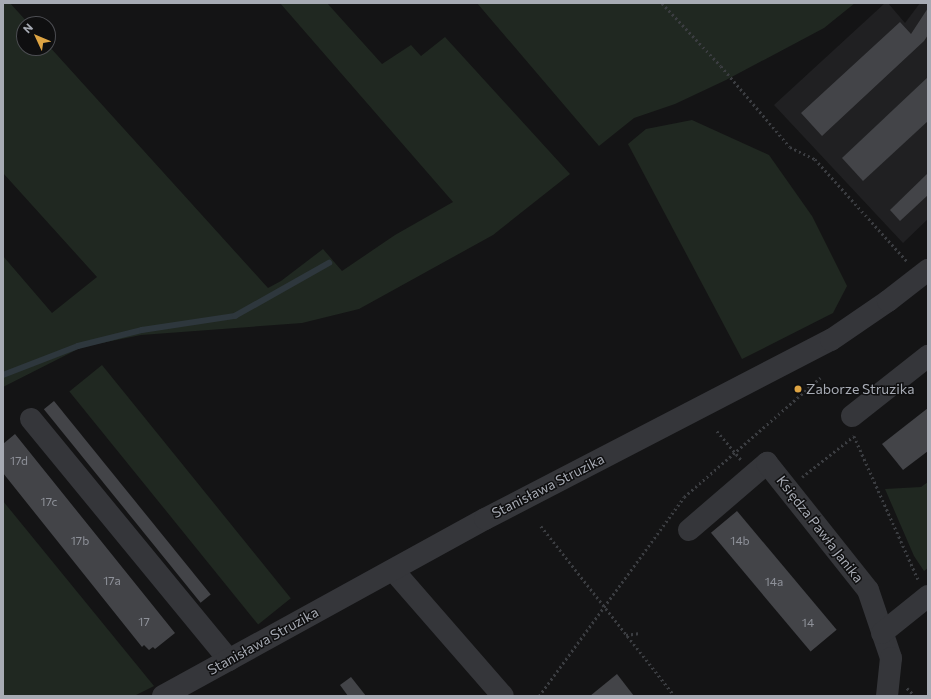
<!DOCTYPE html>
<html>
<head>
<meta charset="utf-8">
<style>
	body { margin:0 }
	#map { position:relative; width:931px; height:699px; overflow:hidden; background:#141415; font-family:Commissioner,sans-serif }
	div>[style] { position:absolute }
	.built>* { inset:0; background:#202022 }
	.green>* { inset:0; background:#202821; transform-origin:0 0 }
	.stream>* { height:5.5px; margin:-2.75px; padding:0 2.75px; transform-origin:2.75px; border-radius:2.75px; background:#2e373d }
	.building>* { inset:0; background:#434448; transform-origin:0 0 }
	.path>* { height:2.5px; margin-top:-1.25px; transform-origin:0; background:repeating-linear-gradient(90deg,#3b3d41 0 2px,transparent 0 5px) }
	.minor>* { height:22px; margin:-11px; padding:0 11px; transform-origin:11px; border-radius:11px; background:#35363a }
	.dots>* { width:11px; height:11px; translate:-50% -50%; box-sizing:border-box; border:2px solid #0f0f10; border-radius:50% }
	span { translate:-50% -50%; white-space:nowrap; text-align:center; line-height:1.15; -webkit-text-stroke:3px #0f0f10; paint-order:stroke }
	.number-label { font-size:12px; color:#8e9199 }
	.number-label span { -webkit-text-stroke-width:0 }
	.poi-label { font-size:14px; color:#a7abb4 }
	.left { translate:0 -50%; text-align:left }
	.street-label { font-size:14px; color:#a7abb4 }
	.frame { position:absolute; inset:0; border:4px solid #a7abb4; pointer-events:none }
	.north { position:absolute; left:16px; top:16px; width:40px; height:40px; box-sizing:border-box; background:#0f0f10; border:1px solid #4c4d52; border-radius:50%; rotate:314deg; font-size:11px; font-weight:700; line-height:16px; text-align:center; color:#a7abb4 }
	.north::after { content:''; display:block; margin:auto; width:14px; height:18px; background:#dea443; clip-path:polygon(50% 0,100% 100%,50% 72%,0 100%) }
</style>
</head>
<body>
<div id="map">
	<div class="built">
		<i style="clip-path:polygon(885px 3px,888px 3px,905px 23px,920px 3px,928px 3px,928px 219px,903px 243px,774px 105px)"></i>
	</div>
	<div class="green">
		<i style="clip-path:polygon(3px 3px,10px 3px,29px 24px,24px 24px,24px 48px,48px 48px,48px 45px,268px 288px,281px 281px,323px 249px,342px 271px,395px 235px,453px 202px,280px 3px,327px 3px,382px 64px,411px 45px,421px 56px,445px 37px,570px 174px,493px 235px,359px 309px,302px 323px,141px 335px,82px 347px,3px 387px,3px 256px,52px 313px,97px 277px,3px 173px)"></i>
		<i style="clip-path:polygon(477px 3px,855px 3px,824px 28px,726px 80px,675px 104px,634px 118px,599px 146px)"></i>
		<i style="clip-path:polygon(692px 120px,769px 155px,812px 216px,847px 286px,833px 313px,742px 359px,628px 144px,646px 129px)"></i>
		<i style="left:102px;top:365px;width:300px;height:42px;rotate:51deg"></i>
		<i style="clip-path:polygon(928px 482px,928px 568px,924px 571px,914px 556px,885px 489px,921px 487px)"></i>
		<i style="clip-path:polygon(3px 501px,154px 686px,134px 696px,3px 696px)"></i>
	</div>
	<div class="stream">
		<i style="left:3px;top:375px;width:80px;rotate:-21.1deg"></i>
		<i style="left:78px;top:346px;width:66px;rotate:-14deg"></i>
		<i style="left:142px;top:330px;width:94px;rotate:-8.6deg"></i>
		<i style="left:235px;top:316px;width:108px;rotate:-29.4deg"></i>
	</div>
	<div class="building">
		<i style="clip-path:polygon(928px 8px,928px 35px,924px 41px,822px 136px,801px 113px,900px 22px,911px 34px)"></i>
		<i style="clip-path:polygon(928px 77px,928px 121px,863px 181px,842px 158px)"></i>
		<i style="clip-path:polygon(928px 173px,928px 195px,900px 221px,890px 210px)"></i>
		<i style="left:54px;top:401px;width:249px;height:13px;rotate:51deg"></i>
		<i style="clip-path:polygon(928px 408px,928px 451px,903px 470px,882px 444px)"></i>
		<i style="clip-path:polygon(15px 434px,175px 633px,155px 649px,153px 647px,149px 650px,144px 645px,142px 647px,3px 473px,3px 444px)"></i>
		<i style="left:737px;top:511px;width:155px;height:34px;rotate:50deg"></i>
		<i style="clip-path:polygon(617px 674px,634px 696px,590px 696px)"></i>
		<i style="clip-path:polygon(351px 677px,366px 696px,348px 696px,340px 685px)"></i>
	</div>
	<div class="path">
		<i style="left:662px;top:3px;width:86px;rotate:46.9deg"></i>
		<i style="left:721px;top:66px;width:106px;rotate:49.6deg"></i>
		<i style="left:790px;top:147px;width:28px;rotate:26deg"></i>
		<i style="left:815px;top:159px;width:137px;rotate:48deg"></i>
		<i style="left:717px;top:431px;width:38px;rotate:50deg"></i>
		<i style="left:802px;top:477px;width:66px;rotate:-38.3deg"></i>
		<i style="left:854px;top:436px;width:157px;rotate:65.9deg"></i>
		<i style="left:541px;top:526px;width:216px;rotate:51.8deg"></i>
		<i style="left:626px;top:635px;width:14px;rotate:-8deg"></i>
		<i style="left:907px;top:688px;width:11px;rotate:45deg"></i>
		<i style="left:539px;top:696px;width:246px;rotate:-53.9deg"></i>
		<i style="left:684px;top:497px;width:181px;rotate:-41.2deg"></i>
	</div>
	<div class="minor">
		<i style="left:852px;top:416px;width:97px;rotate:-38.3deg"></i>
		<i style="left:31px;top:419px;width:312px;rotate:50.6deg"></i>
		<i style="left:689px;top:530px;width:103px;rotate:-40.7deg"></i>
		<i style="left:767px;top:463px;width:162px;rotate:51.5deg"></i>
		<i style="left:868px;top:590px;width:72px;rotate:71.3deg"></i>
		<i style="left:891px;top:658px;width:38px;rotate:96deg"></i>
		<i style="left:393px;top:570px;width:167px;rotate:48.9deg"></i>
		<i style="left:882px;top:633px;width:59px;rotate:-38.8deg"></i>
		<i style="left:163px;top:696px;width:367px;rotate:-28.8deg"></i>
		<i style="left:485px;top:519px;width:390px;rotate:-27.4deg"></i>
		<i style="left:831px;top:340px;width:69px;rotate:-34.4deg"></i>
		<i style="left:888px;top:301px;width:51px;rotate:-37.8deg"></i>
	</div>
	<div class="dots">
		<i style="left:798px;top:389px;background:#dea443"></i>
	</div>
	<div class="number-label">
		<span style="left:19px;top:461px">17d</span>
		<span style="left:49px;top:502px">17c</span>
		<span style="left:80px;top:541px">17b</span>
		<span style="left:740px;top:541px">14b</span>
		<span style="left:112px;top:581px">17a</span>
		<span style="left:774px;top:582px">14a</span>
		<span style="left:144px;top:622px">17</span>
		<span style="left:808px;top:623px">14</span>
	</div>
	<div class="poi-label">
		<span class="left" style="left:806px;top:389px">Zaborze Struzika</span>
	</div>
	<div class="street-label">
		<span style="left:548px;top:486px;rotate:-27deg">Stanisława Struzika</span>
		<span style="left:820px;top:529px;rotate:52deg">Księdza Pawła Janika</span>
		<span style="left:263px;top:641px;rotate:-29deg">Stanisława Struzika</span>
	</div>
	<div class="frame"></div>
	<div class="north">N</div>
</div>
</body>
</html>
